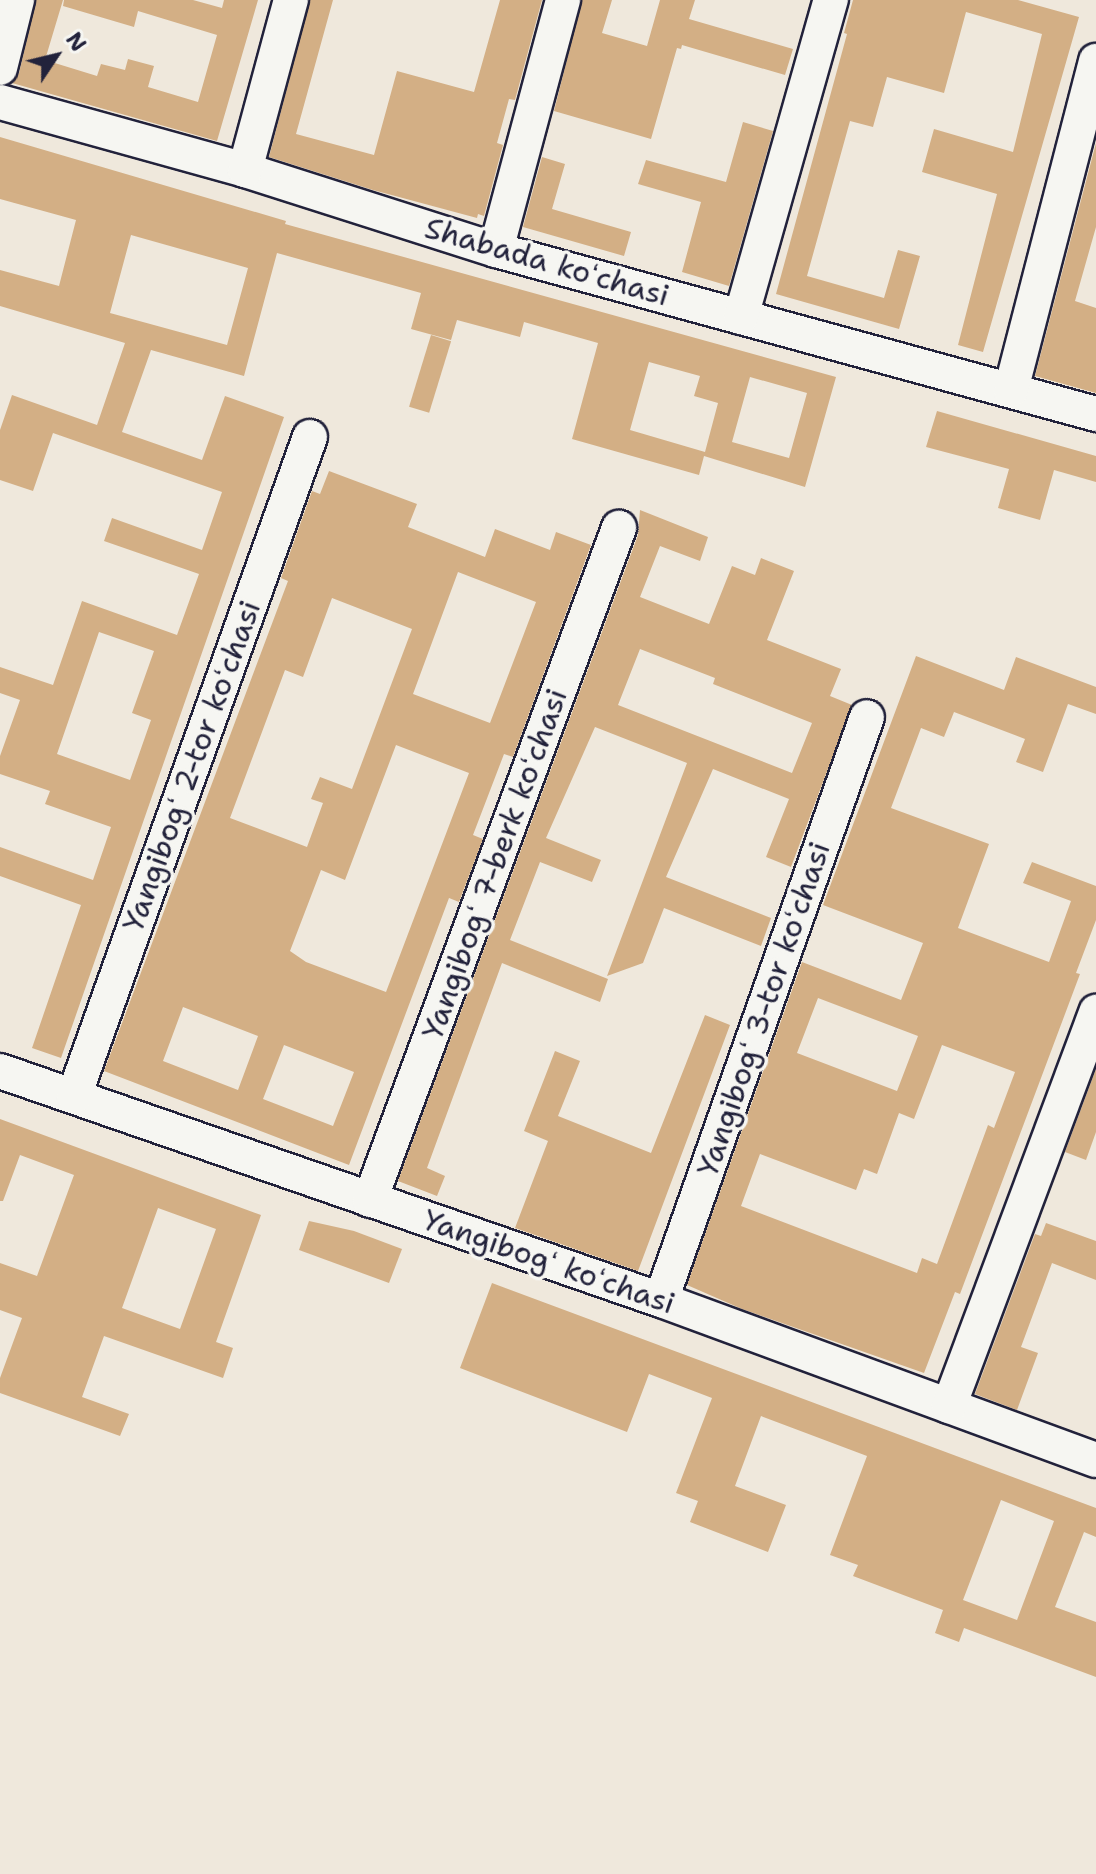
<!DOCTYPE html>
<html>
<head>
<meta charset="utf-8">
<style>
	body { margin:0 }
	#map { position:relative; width:1096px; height:1874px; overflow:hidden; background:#efe8dc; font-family:"Shantell Sans",sans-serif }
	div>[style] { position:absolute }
	.building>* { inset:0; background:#d3af85; transform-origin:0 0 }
	.roads { filter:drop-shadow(2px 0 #22223b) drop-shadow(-2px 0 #22223b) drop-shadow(0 2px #22223b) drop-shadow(0 -2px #22223b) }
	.minor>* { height:34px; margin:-17px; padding:0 17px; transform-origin:17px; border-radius:17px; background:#f6f6f2 }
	span { translate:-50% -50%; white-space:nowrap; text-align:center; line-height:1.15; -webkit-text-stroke:7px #f6f6f2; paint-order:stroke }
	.street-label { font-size:30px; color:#22223b }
	.north { position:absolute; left:16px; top:16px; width:80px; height:80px; -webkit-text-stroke:6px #f6f6f2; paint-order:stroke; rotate:55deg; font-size:22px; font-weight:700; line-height:32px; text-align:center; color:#22223b }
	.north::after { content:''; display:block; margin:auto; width:28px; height:36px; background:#22223b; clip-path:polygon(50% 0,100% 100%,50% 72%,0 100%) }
</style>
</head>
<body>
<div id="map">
	<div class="building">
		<i style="clip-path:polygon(36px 0,63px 0,45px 60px,97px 76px,101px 64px,125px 70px,128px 59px,154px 66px,148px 87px,198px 102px,217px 35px,138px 11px,134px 27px,63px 6px,64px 0,193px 0,222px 8px,224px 0,258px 0,217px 141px,12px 83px,19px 73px)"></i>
		<i style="clip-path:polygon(310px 0,333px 0,296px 134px,374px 155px,397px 71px,474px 92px,500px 0,542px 0,515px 100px,509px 99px,497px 143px,503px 145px,484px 216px,478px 214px,477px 218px,373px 190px,269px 157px)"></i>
		<i style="clip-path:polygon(582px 0,612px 0,602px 33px,647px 46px,660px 0,695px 0,689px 19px,793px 49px,785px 75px,682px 45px,681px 49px,677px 48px,651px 139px,554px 111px)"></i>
		<i style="clip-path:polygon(853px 0,1018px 0,1079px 17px,983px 352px,958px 345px,997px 194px,922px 172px,934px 129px,1013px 152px,1042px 34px,966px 12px,944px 93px,887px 77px,873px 127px,850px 121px,807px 276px,884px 298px,898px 250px,920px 256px,899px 329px,776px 294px,847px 34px,844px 33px)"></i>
		<i style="clip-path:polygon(743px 122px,773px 131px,729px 286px,682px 272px,701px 202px,638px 184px,646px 160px,726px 182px)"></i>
		<i style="clip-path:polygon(evenodd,0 137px,286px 221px,285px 224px,836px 377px,805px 487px,704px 456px,699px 475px,572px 439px,598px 343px,524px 322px,520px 337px,457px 320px,451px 340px,411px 329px,421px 293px,277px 253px,244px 376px,151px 350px,122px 432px,202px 460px,225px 396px,284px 417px,61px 1058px,32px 1048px,81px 905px,0 876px,0 847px,93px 880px,111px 827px,45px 804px,50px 791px,0 774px,0 756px,20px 700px,0 693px,0 667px,53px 685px,82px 601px,177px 635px,199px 574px,104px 541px,112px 518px,202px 550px,222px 492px,53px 433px,33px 491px,0 480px,0 430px,12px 395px,97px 425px,125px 343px,0 306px,0 270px,59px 286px,76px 220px,0 199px,0 137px,131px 235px,248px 268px,227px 345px,110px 313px,131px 235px,0 137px,649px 362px,700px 376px,694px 396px,718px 403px,705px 452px,630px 430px,649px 362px,0 137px,750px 377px,807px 393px,789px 458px,732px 442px,750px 377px,0 137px,99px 632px,154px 651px,132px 713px,151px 720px,130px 780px,57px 754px,99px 632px)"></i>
		<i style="clip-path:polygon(1096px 143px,1096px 227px,1075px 301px,1096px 308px,1096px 393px,1035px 376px)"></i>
		<i style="clip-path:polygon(542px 157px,565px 164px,552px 209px,631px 232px,624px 256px,523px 227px)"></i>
		<i style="left:431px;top:335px;width:21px;height:75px;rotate:17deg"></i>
		<i style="clip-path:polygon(937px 411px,1096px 456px,1096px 482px,1054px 470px,1040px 520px,998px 508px,1009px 469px,926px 447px)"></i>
		<i style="clip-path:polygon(evenodd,329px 471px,417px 504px,408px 527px,485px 557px,495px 529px,550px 550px,556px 532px,591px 545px,513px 757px,504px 754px,473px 835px,483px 839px,459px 902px,449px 898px,349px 1165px,104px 1071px,288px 581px,281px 578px,312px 491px,320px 494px,329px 471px,458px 572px,536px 602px,490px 723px,413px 694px,458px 572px,329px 471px,332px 598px,412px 629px,352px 789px,320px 777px,311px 799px,323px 803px,307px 847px,230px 818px,285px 670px,303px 677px,332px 598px,329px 471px,396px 745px,469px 773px,386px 992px,306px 962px,290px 951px,321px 870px,345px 880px,396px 745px,329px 471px,183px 1007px,258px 1036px,238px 1090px,163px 1061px,183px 1007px,329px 471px,284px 1045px,354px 1072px,333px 1126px,263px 1099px,284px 1045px)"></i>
		<i style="clip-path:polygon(evenodd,640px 510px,708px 537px,700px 561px,660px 546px,640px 597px,709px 624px,732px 566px,755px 575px,761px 558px,794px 571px,767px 640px,841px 669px,830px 696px,852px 705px,791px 867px,766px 857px,789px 799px,713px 769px,666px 877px,771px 918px,761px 946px,664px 908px,643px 963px,607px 976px,687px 763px,595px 727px,546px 838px,601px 860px,592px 882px,540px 862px,510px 940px,608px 979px,600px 1002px,502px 963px,427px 1168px,445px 1176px,437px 1196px,398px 1181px,638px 535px,640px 510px,640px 649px,715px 678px,713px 684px,812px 723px,792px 773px,618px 705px,640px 649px)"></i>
		<i style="clip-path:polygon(evenodd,916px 656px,1004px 690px,1016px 657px,1096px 687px,1096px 714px,1068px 704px,1043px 772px,1016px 762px,1025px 739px,954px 712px,944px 737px,921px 728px,891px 808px,989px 844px,958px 928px,1049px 962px,1071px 901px,1023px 883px,1032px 862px,1096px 886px,1096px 920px,1076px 973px,1080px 974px,960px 1294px,955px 1292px,924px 1373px,742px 1309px,687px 1285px,802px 962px,901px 1000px,923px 943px,823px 905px,916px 656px,818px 998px,918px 1036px,897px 1091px,797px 1053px,818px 998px,916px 656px,942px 1045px,1015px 1072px,994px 1128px,988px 1125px,937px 1264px,922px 1258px,917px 1273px,741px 1206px,760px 1154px,856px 1190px,864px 1169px,877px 1174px,899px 1113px,914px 1119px,942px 1045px)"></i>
		<i style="clip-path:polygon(705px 1015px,730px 1025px,638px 1271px,515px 1228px,548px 1141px,524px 1131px,555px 1051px,580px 1061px,558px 1116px,651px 1153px)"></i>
		<i style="clip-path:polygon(1096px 1069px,1096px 1132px,1086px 1160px,1065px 1152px)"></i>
		<i style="clip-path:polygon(evenodd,0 1119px,261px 1215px,216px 1342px,233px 1348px,223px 1378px,104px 1336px,82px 1397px,129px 1414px,120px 1436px,0 1393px,0 1378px,22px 1318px,0 1310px,0 1263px,37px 1276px,74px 1175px,20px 1155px,3px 1201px,0 1201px,0 1119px,158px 1208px,216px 1229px,180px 1329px,122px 1308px,158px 1208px)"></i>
		<i style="clip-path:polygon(309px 1221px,354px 1231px,402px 1249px,389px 1283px,299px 1250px)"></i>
		<i style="clip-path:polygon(1046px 1223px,1096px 1241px,1096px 1280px,1052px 1263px,1021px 1347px,1038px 1353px,1017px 1410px,975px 1394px,1035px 1234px,1041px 1236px)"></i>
		<i style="clip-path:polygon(evenodd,492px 1283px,1096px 1508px,1096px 1537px,1084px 1532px,1055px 1607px,1096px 1622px,1096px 1677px,964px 1628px,959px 1642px,935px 1633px,943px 1610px,853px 1576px,858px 1565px,830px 1555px,867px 1456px,761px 1416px,735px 1486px,786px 1505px,768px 1552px,690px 1522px,698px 1501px,676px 1493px,712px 1398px,649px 1374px,627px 1432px,460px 1368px,492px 1283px,1001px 1500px,1054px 1521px,1017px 1620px,963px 1600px,1001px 1500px)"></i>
	</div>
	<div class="roads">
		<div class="minor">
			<i style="left:0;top:68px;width:70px;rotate:-76deg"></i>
			<i style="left:0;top:102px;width:254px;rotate:15.5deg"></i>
			<i style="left:245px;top:170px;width:263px;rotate:17.7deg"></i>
			<i style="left:496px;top:250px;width:622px;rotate:15.29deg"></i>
			<i style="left:245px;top:170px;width:176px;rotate:-74.9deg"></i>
			<i style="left:496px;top:250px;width:259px;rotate:-75deg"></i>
			<i style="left:741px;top:317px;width:330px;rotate:-74.2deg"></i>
			<i style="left:1011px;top:390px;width:340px;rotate:-75.5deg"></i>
			<i style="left:0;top:1071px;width:700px;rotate:19.11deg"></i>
			<i style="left:661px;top:1300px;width:463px;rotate:20.2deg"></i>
			<i style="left:74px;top:1096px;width:700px;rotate:-70.3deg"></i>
			<i style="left:370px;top:1200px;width:717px;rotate:-69.67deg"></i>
			<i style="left:661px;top:1300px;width:618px;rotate:-70.54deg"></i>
			<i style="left:949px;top:1406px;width:421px;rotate:-69.5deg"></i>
		</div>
	</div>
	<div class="street-label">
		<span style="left:547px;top:262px;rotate:16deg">Shabada koʻchasi</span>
		<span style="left:192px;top:766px;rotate:-70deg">Yangibogʻ 2-tor koʻchasi</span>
		<span style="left:495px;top:864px;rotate:-70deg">Yangibogʻ 7-berk koʻchasi</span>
		<span style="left:764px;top:1009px;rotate:-71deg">Yangibogʻ 3-tor koʻchasi</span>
		<span style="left:549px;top:1262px;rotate:19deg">Yangibogʻ koʻchasi</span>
	</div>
	<div class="north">N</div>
</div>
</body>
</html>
